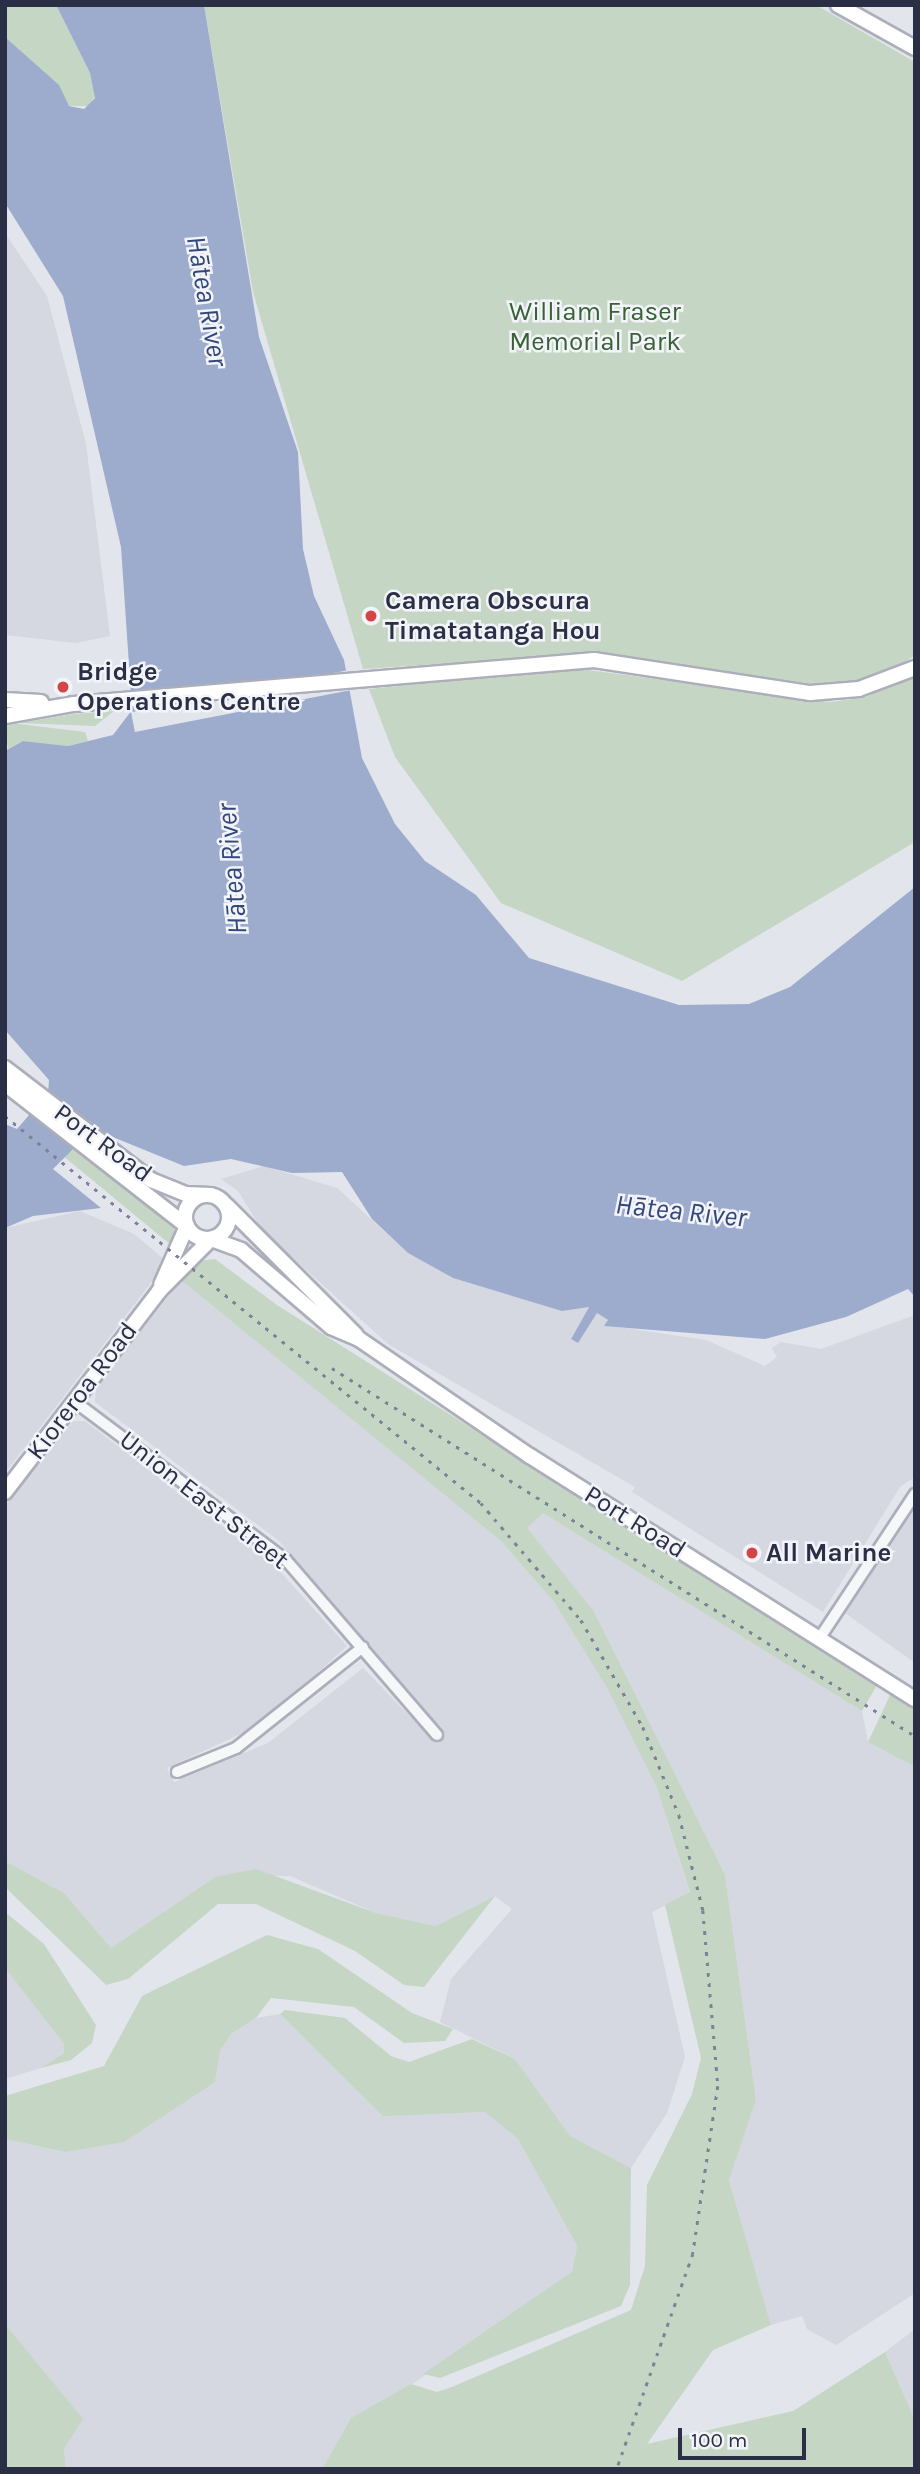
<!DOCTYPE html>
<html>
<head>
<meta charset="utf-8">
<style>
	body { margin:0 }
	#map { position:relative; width:920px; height:2474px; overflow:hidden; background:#e3e5ec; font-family:Karla,sans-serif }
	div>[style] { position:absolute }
	.built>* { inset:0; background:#d5d7e1 }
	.green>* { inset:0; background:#c5d6c4 }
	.water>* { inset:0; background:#9daccc }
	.pier>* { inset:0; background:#e3e5ec; transform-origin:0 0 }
	.roads { filter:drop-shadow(2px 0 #acaeba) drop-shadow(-2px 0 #acaeba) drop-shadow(0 2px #acaeba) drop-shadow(0 -2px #acaeba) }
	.street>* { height:10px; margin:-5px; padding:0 5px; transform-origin:5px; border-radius:5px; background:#f6f7f9 }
	.secondary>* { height:14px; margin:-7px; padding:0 7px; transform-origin:7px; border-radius:7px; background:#fff }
	.secondary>.ring { margin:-7px; padding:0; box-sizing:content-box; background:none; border:14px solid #fff; border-radius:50% }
	.rail>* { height:2.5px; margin-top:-1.25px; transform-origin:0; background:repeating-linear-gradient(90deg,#7c8196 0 3.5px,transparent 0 10.5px) }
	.dots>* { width:19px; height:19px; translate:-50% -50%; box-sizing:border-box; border:4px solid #f3f4f9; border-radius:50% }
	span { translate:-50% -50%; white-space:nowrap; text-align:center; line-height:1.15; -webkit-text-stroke:5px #f3f4f9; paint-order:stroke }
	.park-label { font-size:26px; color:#386136 }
	.poi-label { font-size:26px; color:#2a2f45; font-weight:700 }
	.left { translate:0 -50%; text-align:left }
	.street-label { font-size:26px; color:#2a2f45 }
	.water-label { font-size:28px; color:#32477a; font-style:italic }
	.frame { position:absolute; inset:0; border:7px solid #2a2f45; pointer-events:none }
	.scale { position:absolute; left:678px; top:2428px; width:128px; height:32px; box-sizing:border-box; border:4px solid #2a2f45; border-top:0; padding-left:9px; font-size:21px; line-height:24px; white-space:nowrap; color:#2a2f45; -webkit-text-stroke:5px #f3f4f9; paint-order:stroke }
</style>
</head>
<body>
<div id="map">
	<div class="built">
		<i style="clip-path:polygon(5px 233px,47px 296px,86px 444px,110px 636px,76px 643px,5px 635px)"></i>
		<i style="clip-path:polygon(264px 1166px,337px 1188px,408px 1253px,453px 1278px,562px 1311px,589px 1307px,571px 1338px,578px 1343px,597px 1313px,608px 1320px,605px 1325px,706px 1340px,765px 1366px,777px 1357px,772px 1348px,781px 1342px,821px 1349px,915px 1315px,915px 1477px,900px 1487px,823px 1612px,632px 1492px,635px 1487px,388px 1344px,262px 1230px,238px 1191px,221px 1179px)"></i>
		<i style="clip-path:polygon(80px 1211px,134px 1234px,167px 1262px,5px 1473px,5px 1228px)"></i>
		<i style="clip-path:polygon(181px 1280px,501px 1541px,554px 1602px,608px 1688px,657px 1788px,690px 1893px,652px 1912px,685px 2057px,667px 2113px,631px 2168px,570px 2136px,515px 2059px,440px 2022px,451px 1979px,512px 1909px,495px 1896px,436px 1926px,376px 1913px,290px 1876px,215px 1877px,111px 1948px,64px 1893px,5px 1861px,5px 1506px,73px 1421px,85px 1421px,277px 1568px,347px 1646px,260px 1725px,167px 1768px,174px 1782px,268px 1743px,363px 1668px,433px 1740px,443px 1731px,279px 1541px,95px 1402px,96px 1388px)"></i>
		<i style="clip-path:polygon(915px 1506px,915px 1663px,845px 1613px,903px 1514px)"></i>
		<i style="clip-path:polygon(543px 1513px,862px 1711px,868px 1742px,915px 1767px,915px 2293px,836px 2345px,807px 2329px,802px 2316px,771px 2325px,729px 2180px,756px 2100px,725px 1875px,526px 1528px)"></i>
		<i style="clip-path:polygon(5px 1968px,64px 2044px,64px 2053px,41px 2068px,5px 2079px)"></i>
		<i style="clip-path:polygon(280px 2014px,383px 2115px,485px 2112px,518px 2139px,577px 2246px,572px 2272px,391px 2399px,351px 2418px,322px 2469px,66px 2469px,64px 2449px,82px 2419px,5px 2324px,5px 2139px,65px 2152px,215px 2082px,220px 2051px,231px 2034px,256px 2018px)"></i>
		<i style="clip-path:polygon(915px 2329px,915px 2420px,885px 2352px)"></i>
	</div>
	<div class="green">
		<i style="clip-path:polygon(5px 5px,56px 5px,90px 73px,96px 94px,89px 106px,69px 106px,7px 39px)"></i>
		<i style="clip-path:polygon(204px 5px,816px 5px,915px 62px,915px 655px,895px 669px,837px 687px,589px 654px,363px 669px,253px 292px)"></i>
		<i style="clip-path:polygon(572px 668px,831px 702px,866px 697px,915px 674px,915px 842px,682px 981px,501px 903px,395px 757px,369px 689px)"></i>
		<i style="clip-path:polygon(114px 711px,95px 726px,20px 723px,74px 714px)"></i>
		<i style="clip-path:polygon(11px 723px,85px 732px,88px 741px,68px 746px,23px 741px,8px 749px,5px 726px)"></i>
		<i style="clip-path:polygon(70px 1146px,173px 1221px,177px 1250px,62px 1155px)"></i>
		<i style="clip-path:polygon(215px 1259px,277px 1305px,877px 1685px,862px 1711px,543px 1513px,527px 1528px,594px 1612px,725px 1875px,756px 2100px,729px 2180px,771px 2325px,713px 2350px,647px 2444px,793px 2411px,885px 2352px,915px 2420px,915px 2469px,322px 2469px,351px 2418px,411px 2384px,437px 2392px,452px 2387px,631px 2310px,645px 2266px,647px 2185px,692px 2094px,701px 2058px,665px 1905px,690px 1892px,657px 1788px,608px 1689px,554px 1602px,501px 1541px,181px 1280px,198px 1261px)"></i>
		<i style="clip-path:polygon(891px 1693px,915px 1708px,915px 1767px,868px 1742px)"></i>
		<i style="clip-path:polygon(5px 1861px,64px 1893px,111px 1948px,215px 1877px,256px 1869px,376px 1913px,436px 1926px,495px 1896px,424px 1987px,404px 1985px,355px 1951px,256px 1904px,218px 1904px,128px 1979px,106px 1985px,5px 1887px)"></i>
		<i style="clip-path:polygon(5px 1912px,44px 1944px,96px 2025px,92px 2043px,71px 2060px,41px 2068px,64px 2053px,64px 2044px,5px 1968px)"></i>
		<i style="clip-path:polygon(267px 1935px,318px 1949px,412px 2013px,453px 2029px,445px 2041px,404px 2043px,354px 2007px,271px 1998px,256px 2018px,231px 2034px,220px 2051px,215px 2082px,124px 2142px,65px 2152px,5px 2139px,5px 2096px,104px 2066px,142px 1996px)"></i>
		<i style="clip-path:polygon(285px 2010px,345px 2018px,391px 2056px,409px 2062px,472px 2039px,515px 2059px,570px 2136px,631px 2168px,630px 2285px,621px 2306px,440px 2378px,423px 2374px,572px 2272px,577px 2246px,518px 2139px,485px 2112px,383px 2116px,280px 2014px)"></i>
		<i style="clip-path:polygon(5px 2324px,83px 2419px,64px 2449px,66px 2469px,5px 2469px)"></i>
	</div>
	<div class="water">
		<i style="clip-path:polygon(56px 5px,204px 5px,259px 337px,298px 452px,303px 549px,314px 596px,344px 660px,362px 758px,395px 824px,425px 861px,476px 895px,529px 958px,679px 1005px,749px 1004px,790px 987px,915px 887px,915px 1297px,908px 1289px,846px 1317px,765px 1339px,604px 1326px,608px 1320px,597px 1313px,578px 1343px,571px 1339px,589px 1307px,562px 1311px,453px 1278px,408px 1253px,372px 1219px,342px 1172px,292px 1173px,231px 1159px,184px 1166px,93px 1129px,53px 1169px,101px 1208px,33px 1216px,5px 1228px,5px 1124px,17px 1129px,48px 1093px,49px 1080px,5px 1030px,5px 751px,23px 741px,68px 746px,113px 735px,132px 710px,121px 547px,63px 296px,5px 203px,5px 37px,59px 85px,69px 106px,84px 109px,95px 98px,90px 73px)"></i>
	</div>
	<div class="pier">
		<i style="left:349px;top:670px;width:20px;height:222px;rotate:79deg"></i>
	</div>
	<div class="roads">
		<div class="street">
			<i style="left:74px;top:1401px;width:265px;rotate:36.9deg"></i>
			<i style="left:286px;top:1560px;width:231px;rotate:49.2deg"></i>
			<i style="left:819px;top:1639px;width:174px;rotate:-56.5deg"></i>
			<i style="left:177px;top:1772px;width:64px;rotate:-22.1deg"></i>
			<i style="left:236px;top:1748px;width:162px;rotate:-38.5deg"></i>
		</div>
		<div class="secondary">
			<i style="left:838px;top:5px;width:88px;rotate:29.2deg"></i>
			<i style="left:5px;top:700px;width:36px;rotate:3deg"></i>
			<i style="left:5px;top:716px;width:70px;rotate:-9.9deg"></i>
			<i style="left:74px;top:704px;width:522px;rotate:-4.84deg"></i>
			<i style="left:594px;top:660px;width:219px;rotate:8.7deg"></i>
			<i style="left:810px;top:693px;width:49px;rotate:-4.7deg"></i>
			<i style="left:859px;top:689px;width:60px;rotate:-20.6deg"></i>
			<i style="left:5px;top:1068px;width:184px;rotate:37.5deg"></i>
			<i style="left:151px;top:1180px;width:38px;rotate:22deg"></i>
			<i style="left:186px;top:1194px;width:25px;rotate:2deg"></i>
			<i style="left:5px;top:1084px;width:231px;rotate:38deg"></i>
			<i style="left:187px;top:1226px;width:64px;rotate:113.8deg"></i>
			<i class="ring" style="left:185px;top:1195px;width:30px;height:30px"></i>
			<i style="left:227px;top:1206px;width:182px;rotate:45deg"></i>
			<i style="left:5px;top:1492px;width:253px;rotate:-52.5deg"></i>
			<i style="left:159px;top:1291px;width:74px;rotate:-45deg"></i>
			<i style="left:211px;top:1239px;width:32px;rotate:20deg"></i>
			<i style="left:241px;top:1250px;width:118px;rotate:40.5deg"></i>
			<i style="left:331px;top:1327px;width:30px;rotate:23deg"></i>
			<i style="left:359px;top:1339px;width:207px;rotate:34.4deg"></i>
			<i style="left:530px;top:1456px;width:455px;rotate:32.3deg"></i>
		</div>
	</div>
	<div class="rail">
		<i style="left:5px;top:1116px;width:613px;rotate:39.11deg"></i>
		<i style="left:481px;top:1503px;width:154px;rotate:49.5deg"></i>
		<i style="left:581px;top:1620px;width:124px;rotate:59.9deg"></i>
		<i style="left:643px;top:1727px;width:95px;rotate:67.8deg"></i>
		<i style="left:679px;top:1815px;width:98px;rotate:75.8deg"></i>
		<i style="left:703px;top:1910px;width:177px;rotate:85.1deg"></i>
		<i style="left:718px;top:2086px;width:170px;rotate:98.5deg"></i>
		<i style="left:693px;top:2254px;width:228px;rotate:109.5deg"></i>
		<i style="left:332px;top:1368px;width:689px;rotate:32.26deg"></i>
	</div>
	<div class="dots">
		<i style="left:371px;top:616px;background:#d44645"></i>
		<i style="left:63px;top:687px;background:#d44645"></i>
		<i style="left:752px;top:1553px;background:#d44645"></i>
	</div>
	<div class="park-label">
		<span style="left:595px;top:327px">William Fraser<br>Memorial Park</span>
	</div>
	<div class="poi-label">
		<span class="left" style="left:385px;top:616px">Camera Obscura<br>Timatatanga Hou</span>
		<span class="left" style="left:77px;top:687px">Bridge<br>Operations Centre</span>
		<span class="left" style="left:766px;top:1553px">All Marine</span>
	</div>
	<div class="street-label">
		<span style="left:103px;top:1143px;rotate:36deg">Port Road</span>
		<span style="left:82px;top:1391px;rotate:-53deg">Kioreroa Road</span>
		<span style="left:204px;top:1500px;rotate:38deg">Union East Street</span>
		<span style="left:635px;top:1522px;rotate:32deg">Port Road</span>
	</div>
	<div class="water-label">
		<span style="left:207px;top:301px;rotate:80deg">Hātea River</span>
		<span style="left:232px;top:869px;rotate:-95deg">Hātea River</span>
		<span style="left:681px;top:1211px;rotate:6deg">Hātea River</span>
	</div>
	<div class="frame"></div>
	<div class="scale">100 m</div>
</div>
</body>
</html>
